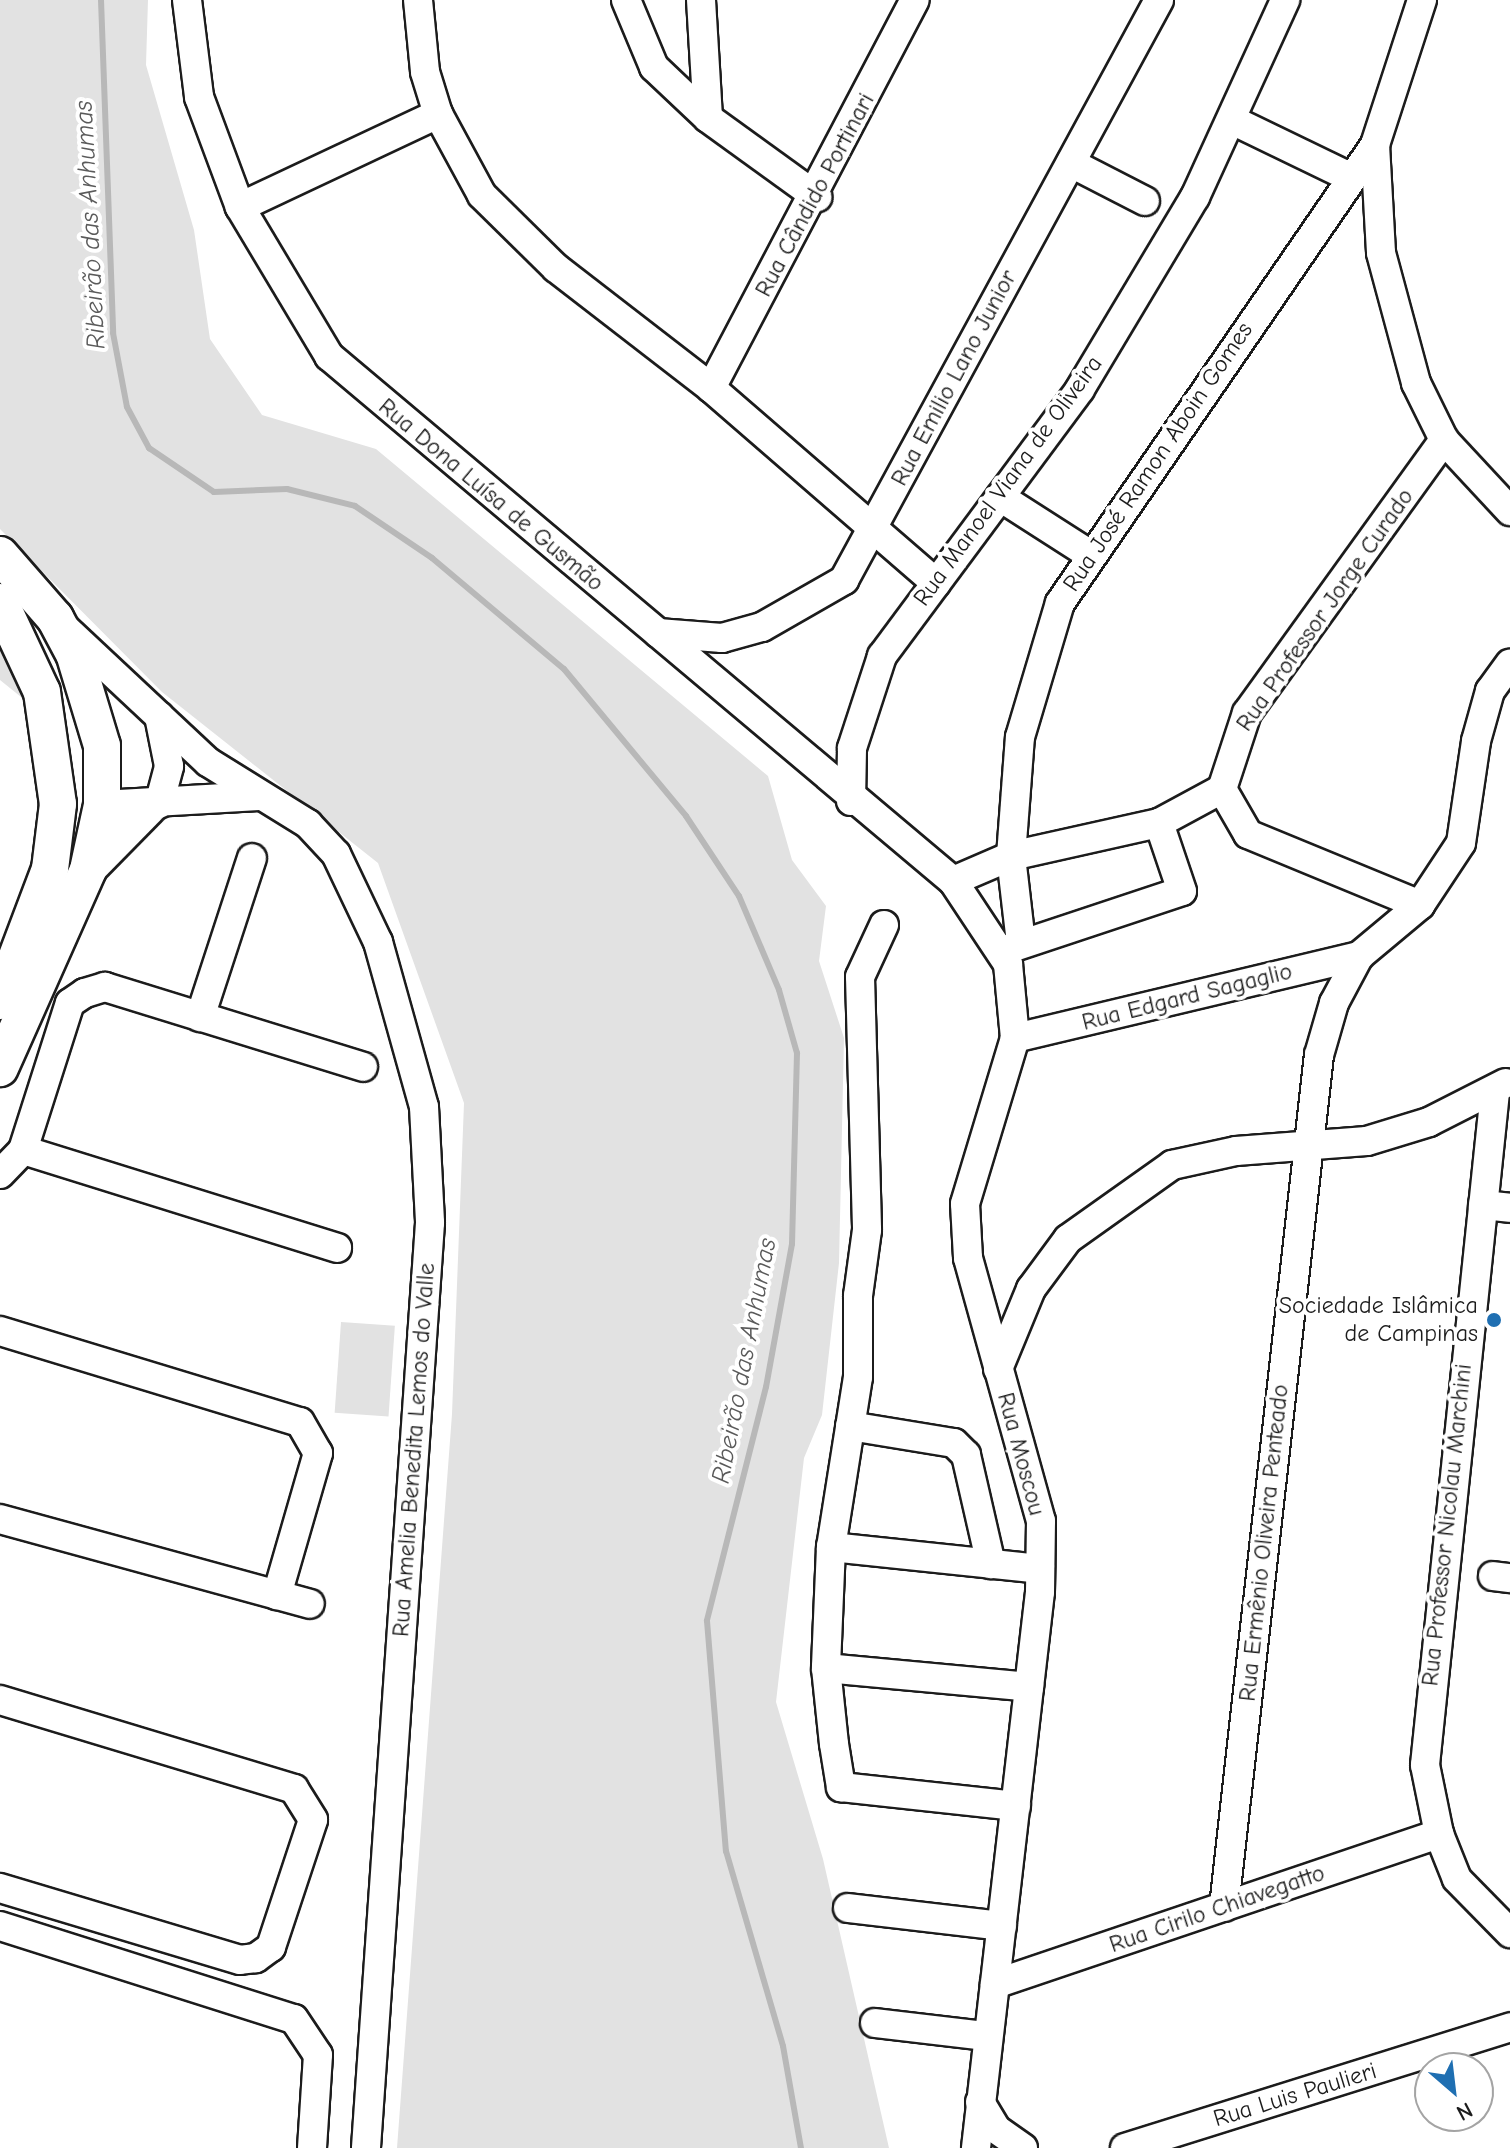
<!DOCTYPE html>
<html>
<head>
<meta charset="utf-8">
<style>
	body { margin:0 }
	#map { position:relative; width:1510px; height:2148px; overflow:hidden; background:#fff; font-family:"Comic Neue",sans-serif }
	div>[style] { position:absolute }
	.green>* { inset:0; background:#e2e2e2; transform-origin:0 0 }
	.stream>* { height:6px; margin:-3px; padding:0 3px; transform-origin:3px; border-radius:3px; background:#b8b8b8 }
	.roads { filter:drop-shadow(2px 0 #1c1c1c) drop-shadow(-2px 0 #1c1c1c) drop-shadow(0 2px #1c1c1c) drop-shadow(0 -2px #1c1c1c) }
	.minor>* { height:28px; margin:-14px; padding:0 14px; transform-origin:14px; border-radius:14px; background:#fff }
	.major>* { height:36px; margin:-18px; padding:0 18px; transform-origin:18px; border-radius:18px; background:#fff }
	.dots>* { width:22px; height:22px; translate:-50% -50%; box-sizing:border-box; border:4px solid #fff; border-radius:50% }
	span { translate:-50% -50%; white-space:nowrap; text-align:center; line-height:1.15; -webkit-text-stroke:8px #fff; paint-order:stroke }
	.street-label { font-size:24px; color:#1c1c1c }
	.poi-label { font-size:24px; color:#1c1c1c }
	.right { translate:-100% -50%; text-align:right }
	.water-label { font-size:26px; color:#5a5a5a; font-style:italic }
	.north { position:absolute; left:1414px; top:2052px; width:80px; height:80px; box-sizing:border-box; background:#fff; border:2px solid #a4a4a4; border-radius:50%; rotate:152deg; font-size:22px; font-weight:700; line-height:32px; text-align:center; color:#1c1c1c }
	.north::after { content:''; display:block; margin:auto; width:28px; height:36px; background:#1f6fb2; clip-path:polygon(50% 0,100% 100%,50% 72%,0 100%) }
</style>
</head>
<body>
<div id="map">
	<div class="green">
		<i style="clip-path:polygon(0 0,148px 0,146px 65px,194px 230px,210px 339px,262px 415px,376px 449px,768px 776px,792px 860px,826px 906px,819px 961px,844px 1038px,839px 1263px,822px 1415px,804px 1458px,776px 1702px,823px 1859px,889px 2148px,397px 2148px,452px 1414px,464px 1103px,378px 863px,162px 692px,0 529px)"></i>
		<i style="clip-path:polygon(0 634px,10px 652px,26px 701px,0 680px)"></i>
		<i style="left:341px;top:1322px;width:54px;height:91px;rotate:4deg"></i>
	</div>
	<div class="stream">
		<i style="left:101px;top:0;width:333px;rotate:87.9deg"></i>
		<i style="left:113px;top:333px;width:75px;rotate:79.3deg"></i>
		<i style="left:127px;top:407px;width:47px;rotate:61.8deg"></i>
		<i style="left:149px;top:448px;width:78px;rotate:34.1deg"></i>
		<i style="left:214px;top:492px;width:73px;rotate:-2.4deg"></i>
		<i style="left:287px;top:489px;width:70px;rotate:14deg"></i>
		<i style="left:355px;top:506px;width:93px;rotate:34deg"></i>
		<i style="left:432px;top:558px;width:172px;rotate:40.1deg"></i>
		<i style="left:564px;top:669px;width:191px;rotate:50.3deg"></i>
		<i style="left:686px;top:816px;width:96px;rotate:56.5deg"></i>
		<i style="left:739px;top:896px;width:102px;rotate:66.9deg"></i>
		<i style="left:779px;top:990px;width:66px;rotate:74.1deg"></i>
		<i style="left:797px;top:1053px;width:191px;rotate:91.5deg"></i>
		<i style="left:792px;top:1244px;width:145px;rotate:100.3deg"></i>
		<i style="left:766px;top:1387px;width:241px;rotate:104.2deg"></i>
		<i style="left:707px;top:1621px;width:231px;rotate:85.3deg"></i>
		<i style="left:726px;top:1851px;width:203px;rotate:73.7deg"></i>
		<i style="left:783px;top:2046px;width:104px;rotate:80deg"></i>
	</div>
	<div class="roads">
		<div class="minor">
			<i style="left:187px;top:0;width:98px;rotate:82.9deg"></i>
			<i style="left:199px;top:97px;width:117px;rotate:69.6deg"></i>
			<i style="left:240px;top:207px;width:174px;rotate:59.1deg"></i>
			<i style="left:329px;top:356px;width:815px;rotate:40.08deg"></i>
			<i style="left:953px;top:881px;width:100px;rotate:56.5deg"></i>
			<i style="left:1008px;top:964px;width:74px;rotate:84.6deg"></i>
			<i style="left:1015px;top:1038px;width:173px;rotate:106.8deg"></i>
			<i style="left:965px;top:1204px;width:54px;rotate:86.8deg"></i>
			<i style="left:968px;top:1258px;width:273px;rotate:74.5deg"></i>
			<i style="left:1041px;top:1521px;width:71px;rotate:90.8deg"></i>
			<i style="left:1040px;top:1592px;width:560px;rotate:96.57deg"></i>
			<i style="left:418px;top:0;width:72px;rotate:84.4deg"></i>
			<i style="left:425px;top:72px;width:44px;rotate:72.8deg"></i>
			<i style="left:438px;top:114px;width:92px;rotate:61.5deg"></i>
			<i style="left:482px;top:195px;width:104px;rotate:44.6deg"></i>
			<i style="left:556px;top:268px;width:196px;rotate:37.7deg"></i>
			<i style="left:711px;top:388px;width:298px;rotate:40.9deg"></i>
			<i style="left:626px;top:0;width:73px;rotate:67.3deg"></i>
			<i style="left:654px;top:67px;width:74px;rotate:43.4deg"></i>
			<i style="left:708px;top:118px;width:135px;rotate:35.9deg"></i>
			<i style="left:701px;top:0;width:118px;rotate:86.6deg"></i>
			<i style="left:1422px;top:0;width:152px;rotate:108deg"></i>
			<i style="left:1375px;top:145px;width:108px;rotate:86.8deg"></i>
			<i style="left:1381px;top:253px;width:135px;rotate:74.9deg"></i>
			<i style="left:1416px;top:383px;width:64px;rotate:63.8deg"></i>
			<i style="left:1444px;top:440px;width:97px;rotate:47.1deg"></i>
			<i style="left:1234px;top:121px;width:127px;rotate:25.8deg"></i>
			<i style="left:1071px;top:163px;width:83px;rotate:27.2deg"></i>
			<i style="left:240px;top:207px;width:219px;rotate:-25.2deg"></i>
			<i style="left:711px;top:388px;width:438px;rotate:-62.3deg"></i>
			<i style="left:1000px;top:497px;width:106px;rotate:32.6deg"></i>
			<i style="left:67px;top:630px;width:193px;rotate:43.1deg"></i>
			<i style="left:208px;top:762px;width:118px;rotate:31.8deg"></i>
			<i style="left:308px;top:824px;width:41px;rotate:47deg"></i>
			<i style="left:336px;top:854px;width:98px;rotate:64.5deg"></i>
			<i style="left:378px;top:942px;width:171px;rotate:74.4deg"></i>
			<i style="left:424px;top:1107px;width:116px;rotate:87deg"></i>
			<i style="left:430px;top:1223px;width:927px;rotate:93.96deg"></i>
			<i style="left:658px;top:633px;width:64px;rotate:4.5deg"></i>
			<i style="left:722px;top:638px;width:41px;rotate:-15.4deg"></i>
			<i style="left:762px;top:627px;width:95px;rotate:-29.8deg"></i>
			<i style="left:844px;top:580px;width:660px;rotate:-61.49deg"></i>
			<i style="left:851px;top:801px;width:53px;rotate:-88.9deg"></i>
			<i style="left:852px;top:748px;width:97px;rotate:-71.9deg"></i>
			<i style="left:882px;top:656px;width:332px;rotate:-53.4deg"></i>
			<i style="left:1080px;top:389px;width:224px;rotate:-59.1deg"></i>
			<i style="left:1195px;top:197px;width:217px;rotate:-65.4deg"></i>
			<i style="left:159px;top:804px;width:39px;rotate:-75deg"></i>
			<i style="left:169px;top:766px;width:51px;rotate:-101.3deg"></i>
			<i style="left:102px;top:805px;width:157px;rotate:-3.3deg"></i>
			<i style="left:953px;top:881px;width:63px;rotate:-23.3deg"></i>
			<i style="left:1011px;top:856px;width:152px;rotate:-12.6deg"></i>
			<i style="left:1159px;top:823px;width:72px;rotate:-28.4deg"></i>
			<i style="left:1420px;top:905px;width:186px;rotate:-157.6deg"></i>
			<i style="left:1248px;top:834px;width:52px;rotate:-120deg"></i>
			<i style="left:1222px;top:789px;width:80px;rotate:-71.8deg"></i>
			<i style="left:1247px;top:713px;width:337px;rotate:-54.2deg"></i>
			<i style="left:884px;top:925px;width:57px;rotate:114.8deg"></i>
			<i style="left:860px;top:977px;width:253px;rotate:88.4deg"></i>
			<i style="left:867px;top:1230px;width:67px;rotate:97.8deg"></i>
			<i style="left:858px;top:1296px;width:81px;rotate:90deg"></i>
			<i style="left:858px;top:1377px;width:172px;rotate:99deg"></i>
			<i style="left:831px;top:1547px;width:121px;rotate:92.4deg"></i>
			<i style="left:826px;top:1668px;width:76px;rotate:84deg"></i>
			<i style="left:834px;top:1744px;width:44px;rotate:80.8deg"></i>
			<i style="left:841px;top:1787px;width:176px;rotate:6.2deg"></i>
			<i style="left:1021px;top:943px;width:88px;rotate:-96.6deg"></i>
			<i style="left:1011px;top:856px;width:119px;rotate:-85.7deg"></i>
			<i style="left:1020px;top:737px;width:140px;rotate:-73.4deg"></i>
			<i style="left:1060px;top:603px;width:556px;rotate:-55.48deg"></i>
			<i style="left:1011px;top:948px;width:180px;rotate:-18.4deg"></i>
			<i style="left:1182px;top:891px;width:72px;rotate:-108.7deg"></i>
			<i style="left:200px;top:1017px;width:167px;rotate:-71.9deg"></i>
			<i style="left:1015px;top:1038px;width:354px;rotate:-13.4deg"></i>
			<i style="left:1495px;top:1092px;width:677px;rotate:95.94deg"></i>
			<i style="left:1425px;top:1765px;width:70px;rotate:78.5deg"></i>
			<i style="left:1439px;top:1834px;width:48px;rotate:68.2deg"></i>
			<i style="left:1457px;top:1879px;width:76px;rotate:45.5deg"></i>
			<i style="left:23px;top:1150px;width:329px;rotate:17.3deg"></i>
			<i style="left:0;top:1174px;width:33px;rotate:-46deg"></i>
			<i style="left:23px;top:1150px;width:154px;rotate:-72.3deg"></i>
			<i style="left:70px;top:1003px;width:18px;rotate:-34deg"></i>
			<i style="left:85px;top:993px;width:21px;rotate:-17deg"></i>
			<i style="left:105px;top:987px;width:270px;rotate:17.2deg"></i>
			<i style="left:1483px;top:1205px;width:27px;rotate:6deg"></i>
			<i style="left:0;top:1331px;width:313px;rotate:16.9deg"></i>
			<i style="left:300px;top:1422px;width:36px;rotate:60deg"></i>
			<i style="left:318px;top:1453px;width:148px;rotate:106.1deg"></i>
			<i style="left:998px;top:1369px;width:87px;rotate:-67.6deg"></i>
			<i style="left:1031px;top:1289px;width:62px;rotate:-53.5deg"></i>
			<i style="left:1068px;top:1239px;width:128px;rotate:-35.4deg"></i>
			<i style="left:1172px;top:1165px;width:66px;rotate:-12.3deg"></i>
			<i style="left:1236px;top:1151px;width:131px;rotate:-4.4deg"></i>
			<i style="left:1367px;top:1141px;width:65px;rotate:-17deg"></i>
			<i style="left:1429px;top:1122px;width:86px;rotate:-26.9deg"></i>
			<i style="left:850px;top:1426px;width:105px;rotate:9.3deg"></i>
			<i style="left:954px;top:1443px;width:17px;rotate:45deg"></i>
			<i style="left:966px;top:1455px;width:112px;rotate:77.1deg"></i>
			<i style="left:0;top:1519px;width:321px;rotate:15.3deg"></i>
			<i style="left:831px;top:1547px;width:210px;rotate:6deg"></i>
			<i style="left:1493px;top:1576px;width:17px;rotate:7deg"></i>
			<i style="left:826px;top:1668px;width:204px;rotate:5.3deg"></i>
			<i style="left:0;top:1700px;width:307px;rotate:16.8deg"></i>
			<i style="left:294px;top:1789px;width:36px;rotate:58deg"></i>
			<i style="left:313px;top:1820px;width:134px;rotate:108.3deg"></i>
			<i style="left:271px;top:1947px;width:19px;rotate:144deg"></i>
			<i style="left:256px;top:1958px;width:16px;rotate:173deg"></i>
			<i style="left:240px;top:1960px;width:251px;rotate:-163.3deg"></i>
			<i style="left:1224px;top:1907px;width:857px;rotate:-83.64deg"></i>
			<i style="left:1319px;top:1055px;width:54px;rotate:-73.9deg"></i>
			<i style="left:1334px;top:1003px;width:53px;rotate:-62deg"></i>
			<i style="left:1359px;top:956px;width:80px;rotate:-39.9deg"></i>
			<i style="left:1420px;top:905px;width:74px;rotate:-56.5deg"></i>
			<i style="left:1461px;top:843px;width:103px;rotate:-81.6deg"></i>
			<i style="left:1476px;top:741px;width:52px;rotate:-74.4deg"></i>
			<i style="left:1490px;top:691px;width:34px;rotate:-54deg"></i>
			<i style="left:848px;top:1908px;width:155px;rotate:6.7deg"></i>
			<i style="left:0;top:1926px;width:308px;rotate:17.6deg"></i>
			<i style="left:294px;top:2019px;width:43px;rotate:56.3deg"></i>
			<i style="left:318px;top:2055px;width:93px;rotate:93.7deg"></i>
			<i style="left:995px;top:1984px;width:469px;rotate:-18.7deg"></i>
			<i style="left:875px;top:2023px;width:111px;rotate:6.7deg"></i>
			<i style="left:980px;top:2102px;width:31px;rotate:59deg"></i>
			<i style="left:996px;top:2129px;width:33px;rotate:35deg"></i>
			<i style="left:1125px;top:2148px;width:404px;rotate:-17.4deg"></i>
		</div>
		<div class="major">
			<i style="left:0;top:555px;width:84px;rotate:48.9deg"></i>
			<i style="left:55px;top:618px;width:40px;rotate:62deg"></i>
			<i style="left:74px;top:653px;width:97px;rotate:73.2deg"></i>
			<i style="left:102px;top:746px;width:59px;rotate:90deg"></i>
			<i style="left:102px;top:805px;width:66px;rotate:102.2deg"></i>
			<i style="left:88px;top:870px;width:217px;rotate:114deg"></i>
			<i style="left:0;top:602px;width:99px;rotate:65deg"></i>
			<i style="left:42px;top:692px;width:113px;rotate:81.9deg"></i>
			<i style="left:58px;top:804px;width:65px;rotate:97deg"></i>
			<i style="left:50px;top:869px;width:141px;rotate:110.7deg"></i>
			<i style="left:91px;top:865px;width:81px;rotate:-45.5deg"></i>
		</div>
	</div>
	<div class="dots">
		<i style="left:1494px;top:1320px;background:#1f6fb2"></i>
	</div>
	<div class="street-label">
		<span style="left:815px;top:195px;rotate:-62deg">Rua Cândido Portinari</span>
		<span style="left:954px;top:378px;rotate:-62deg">Rua Emilio Lano Junior</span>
		<span style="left:1158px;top:457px;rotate:-56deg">Rua José Ramon Aboin Gomes</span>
		<span style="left:1008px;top:481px;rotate:-54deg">Rua Manoel Viana de Oliveira</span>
		<span style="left:491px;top:495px;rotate:40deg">Rua Dona Luísa de Gusmão</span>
		<span style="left:1325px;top:610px;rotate:-55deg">Rua Professor Jorge Curado</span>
		<span style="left:1187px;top:997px;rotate:-14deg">Rua Edgard Sagaglio</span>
		<span style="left:414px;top:1450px;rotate:-86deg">Rua Amelia Benedita Lemos do Valle</span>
		<span style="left:1021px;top:1454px;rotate:75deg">Rua Moscou</span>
		<span style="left:1447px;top:1525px;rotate:-84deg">Rua Professor Nicolau Marchini</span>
		<span style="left:1264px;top:1543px;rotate:-84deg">Rua Ermênio Oliveira Penteado</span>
		<span style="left:1217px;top:1909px;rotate:-19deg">Rua Cirilo Chiavegatto</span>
		<span style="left:1295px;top:2095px;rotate:-17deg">Rua Luis Paulieri</span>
	</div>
	<div class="poi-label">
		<span class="right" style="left:1478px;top:1320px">Sociedade Islâmica<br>de Campinas</span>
	</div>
	<div class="water-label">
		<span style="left:91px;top:225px;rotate:-93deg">Ribeirão das Anhumas</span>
		<span style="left:745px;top:1361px;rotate:-79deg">Ribeirão das Anhumas</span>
	</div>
	<div class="north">N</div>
</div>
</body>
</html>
